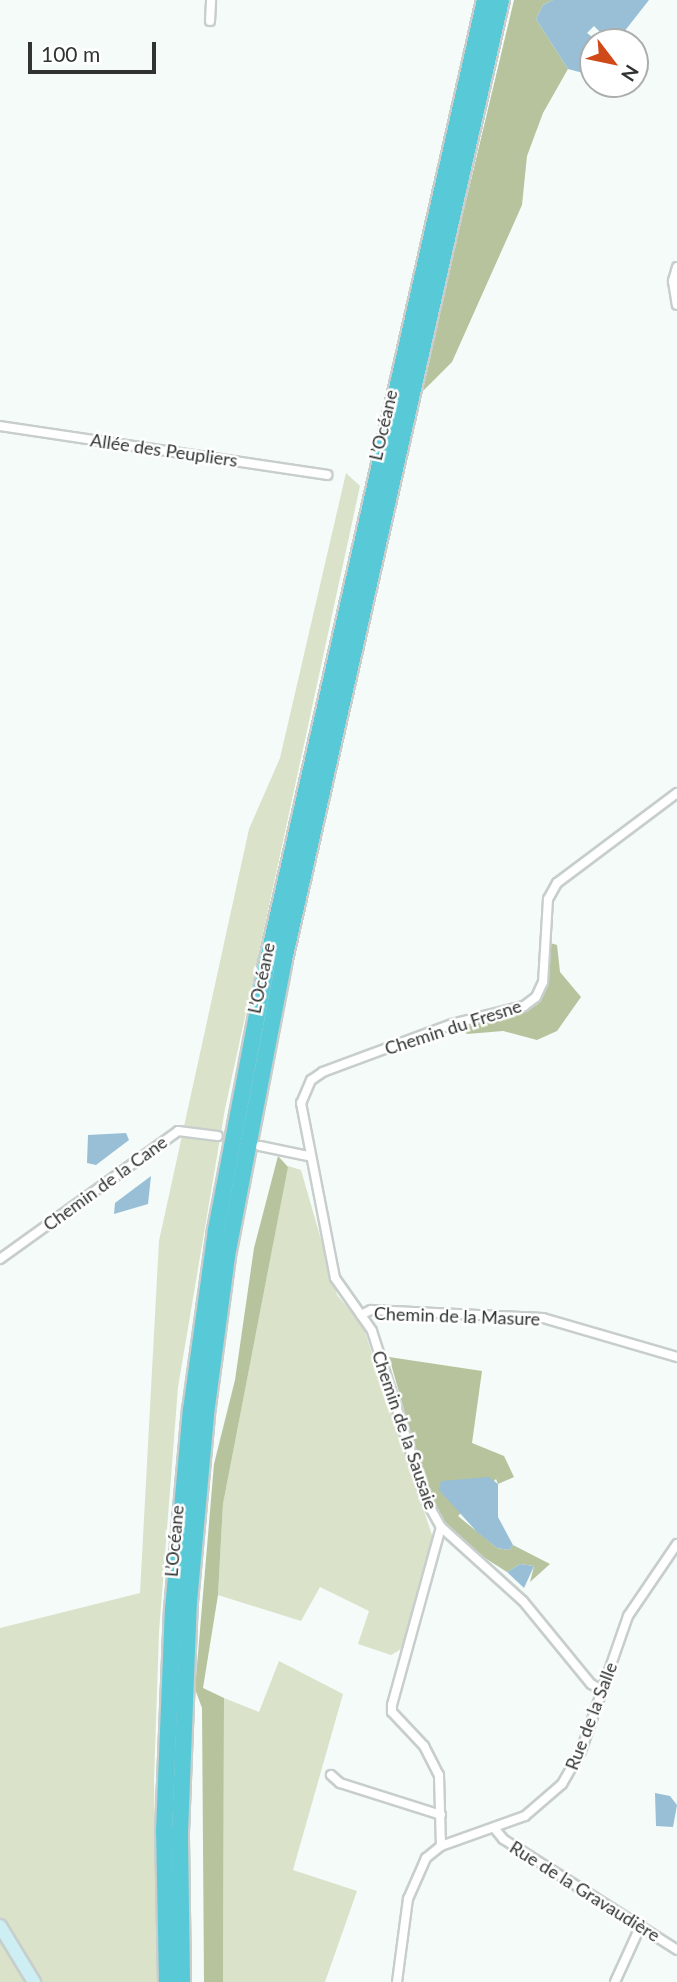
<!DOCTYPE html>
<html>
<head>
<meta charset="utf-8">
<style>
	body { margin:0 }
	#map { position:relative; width:677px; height:1982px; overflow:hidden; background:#f4fbf9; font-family:Lato,sans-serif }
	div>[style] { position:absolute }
	.green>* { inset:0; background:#dae2ca }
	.forest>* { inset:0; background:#b6c39d }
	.water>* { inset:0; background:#98bfd6 }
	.roads { filter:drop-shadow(2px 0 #c7cecc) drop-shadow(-2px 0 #c7cecc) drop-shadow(0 2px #c7cecc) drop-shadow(0 -2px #c7cecc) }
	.street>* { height:8px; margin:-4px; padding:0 4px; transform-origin:4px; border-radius:4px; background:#fff }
	.secondary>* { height:12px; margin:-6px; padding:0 6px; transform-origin:6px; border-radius:6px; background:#cdeff3 }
	.highway>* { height:16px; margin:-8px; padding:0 8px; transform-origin:8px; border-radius:8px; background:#57c9d7 }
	span { translate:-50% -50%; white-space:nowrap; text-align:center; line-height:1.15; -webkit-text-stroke:5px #fff; paint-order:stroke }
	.street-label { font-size:18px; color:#303332 }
	.north { position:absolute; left:579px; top:28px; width:70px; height:70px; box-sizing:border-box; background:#fff; border:2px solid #acadad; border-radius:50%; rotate:122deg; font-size:19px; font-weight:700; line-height:28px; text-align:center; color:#303332 }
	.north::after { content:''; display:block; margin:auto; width:24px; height:32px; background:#d04918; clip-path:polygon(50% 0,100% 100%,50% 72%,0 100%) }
	.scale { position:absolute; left:28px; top:42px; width:128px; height:32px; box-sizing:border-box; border:4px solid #303332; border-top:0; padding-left:9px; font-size:21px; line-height:24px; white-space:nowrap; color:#303332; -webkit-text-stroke:5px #fff; paint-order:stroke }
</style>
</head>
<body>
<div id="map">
	<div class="green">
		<i style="clip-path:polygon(346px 473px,360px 486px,225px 1109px,178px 1387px,159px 1632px,154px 1781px,157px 1982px,0 1982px,0 1628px,140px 1593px,159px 1241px,249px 829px,280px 758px)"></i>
		<i style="clip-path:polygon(288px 1166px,301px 1170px,337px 1295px,363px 1326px,433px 1538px,403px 1648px,391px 1655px,358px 1644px,369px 1611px,320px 1587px,301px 1621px,218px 1595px,223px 1504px)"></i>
		<i style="clip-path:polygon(279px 1661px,343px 1694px,293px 1870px,357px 1891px,325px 1982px,223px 1982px,224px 1698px,259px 1712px)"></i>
	</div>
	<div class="forest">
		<i style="clip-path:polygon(514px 0,553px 0,543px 5px,536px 19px,568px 69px,543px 113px,527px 156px,522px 205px,452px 362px,420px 394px)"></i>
		<i style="clip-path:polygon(550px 943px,557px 945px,560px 972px,581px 997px,557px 1031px,537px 1040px,503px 1031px,467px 1034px,461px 1026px,537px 1005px,546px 988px)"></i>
		<i style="clip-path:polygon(278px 1156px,288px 1167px,223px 1504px,218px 1595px,203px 1688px,224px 1698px,223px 1982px,204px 1982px,202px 1708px,195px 1689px,214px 1464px,235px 1380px,254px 1248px)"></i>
		<i style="clip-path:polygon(389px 1357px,482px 1371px,472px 1443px,504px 1456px,514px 1477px,498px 1484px,496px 1479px,458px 1516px,497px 1548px,509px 1550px,513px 1545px,550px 1564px,530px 1582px,534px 1566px,520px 1564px,507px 1572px,477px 1553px,440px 1518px,428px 1494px)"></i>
	</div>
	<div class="water">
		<i style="clip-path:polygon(553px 0,649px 0,616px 42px,608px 40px,594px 26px,587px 33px,599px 42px,593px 42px,593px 70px,583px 73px,568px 69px,536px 19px,543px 5px)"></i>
		<i style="clip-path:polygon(126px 1133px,129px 1140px,96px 1165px,87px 1163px,88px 1135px)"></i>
		<i style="clip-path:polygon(151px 1176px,148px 1204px,114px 1214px,115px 1203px)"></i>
		<i style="clip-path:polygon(489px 1477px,498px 1484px,498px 1517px,513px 1545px,509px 1550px,497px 1548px,477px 1532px,439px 1490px,441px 1481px)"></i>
		<i style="clip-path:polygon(520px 1564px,534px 1566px,524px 1588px,507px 1572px)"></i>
		<i style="clip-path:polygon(655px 1793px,670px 1796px,677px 1805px,673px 1827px,656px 1826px)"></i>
	</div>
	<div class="roads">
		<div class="street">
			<i style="left:210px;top:21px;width:21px;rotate:-87deg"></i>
			<i style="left:677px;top:267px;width:15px;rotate:106deg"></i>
			<i style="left:673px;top:281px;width:24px;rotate:81deg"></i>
			<i style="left:0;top:426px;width:331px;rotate:8.5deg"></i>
			<i style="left:677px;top:793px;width:150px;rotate:143.1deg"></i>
			<i style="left:557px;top:883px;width:18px;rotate:119deg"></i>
			<i style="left:548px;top:899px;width:83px;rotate:93.4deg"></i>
			<i style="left:543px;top:982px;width:17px;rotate:115deg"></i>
			<i style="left:536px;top:997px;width:15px;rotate:143deg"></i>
			<i style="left:524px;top:1006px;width:74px;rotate:166deg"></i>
			<i style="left:452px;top:1024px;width:138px;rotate:159.6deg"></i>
			<i style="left:323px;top:1072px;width:14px;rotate:146deg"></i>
			<i style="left:311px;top:1080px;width:25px;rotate:113deg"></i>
			<i style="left:301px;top:1103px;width:178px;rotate:79deg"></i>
			<i style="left:335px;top:1278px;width:45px;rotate:54.9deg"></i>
			<i style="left:361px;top:1315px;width:11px;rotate:-27deg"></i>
			<i style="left:371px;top:1310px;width:172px;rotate:2.7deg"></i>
			<i style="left:543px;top:1318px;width:140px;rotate:16.2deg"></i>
			<i style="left:260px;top:1146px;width:49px;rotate:11.8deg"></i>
			<i style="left:0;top:1259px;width:219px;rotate:-35.7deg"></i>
			<i style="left:178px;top:1131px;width:40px;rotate:7.1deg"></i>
			<i style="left:361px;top:1315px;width:19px;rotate:55deg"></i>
			<i style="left:372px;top:1331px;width:180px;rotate:72.2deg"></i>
			<i style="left:427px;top:1502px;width:29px;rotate:61deg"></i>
			<i style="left:441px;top:1527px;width:110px;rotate:42.1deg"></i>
			<i style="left:523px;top:1601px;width:107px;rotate:50.7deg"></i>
			<i style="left:591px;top:1684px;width:13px;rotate:29deg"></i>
			<i style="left:441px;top:1527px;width:185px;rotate:105.4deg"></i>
			<i style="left:392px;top:1705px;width:7px;rotate:90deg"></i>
			<i style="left:392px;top:1712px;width:47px;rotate:46.7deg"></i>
			<i style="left:424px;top:1746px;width:33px;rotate:63deg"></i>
			<i style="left:439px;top:1775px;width:71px;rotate:88.4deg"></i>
			<i style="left:331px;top:1775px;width:12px;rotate:42deg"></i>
			<i style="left:340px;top:1783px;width:106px;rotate:17.6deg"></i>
			<i style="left:495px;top:1829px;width:13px;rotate:51deg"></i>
			<i style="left:503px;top:1839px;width:206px;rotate:32.5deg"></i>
			<i style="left:397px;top:1982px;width:84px;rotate:-82.5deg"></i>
			<i style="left:408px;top:1899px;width:45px;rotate:-66.3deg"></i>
			<i style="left:426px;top:1858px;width:19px;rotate:-39deg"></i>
			<i style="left:441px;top:1846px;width:89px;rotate:-19.7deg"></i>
			<i style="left:525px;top:1816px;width:49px;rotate:-40.9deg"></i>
			<i style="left:562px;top:1784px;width:38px;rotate:-60deg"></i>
			<i style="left:581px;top:1751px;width:143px;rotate:-70.8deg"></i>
			<i style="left:628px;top:1616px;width:87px;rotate:-55.8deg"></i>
			<i style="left:615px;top:1982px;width:63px;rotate:-65.5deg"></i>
		</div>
		<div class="secondary">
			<i style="left:0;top:1926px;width:66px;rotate:58.7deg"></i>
		</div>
		<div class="highway">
			<i style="left:167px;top:1982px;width:150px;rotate:-91.1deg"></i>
			<i style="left:164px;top:1832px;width:222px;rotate:-87.7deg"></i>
			<i style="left:173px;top:1610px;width:201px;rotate:-84.9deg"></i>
			<i style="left:191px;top:1410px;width:182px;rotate:-82.1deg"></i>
			<i style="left:216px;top:1230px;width:267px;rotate:-79.2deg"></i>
			<i style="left:266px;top:968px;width:992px;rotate:-77.25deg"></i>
			<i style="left:182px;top:1982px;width:150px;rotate:-90.8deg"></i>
			<i style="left:180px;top:1832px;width:230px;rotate:-87.8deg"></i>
			<i style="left:189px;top:1602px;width:189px;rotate:-84.8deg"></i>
			<i style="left:206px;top:1414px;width:159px;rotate:-82.4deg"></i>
			<i style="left:227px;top:1256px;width:297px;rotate:-79.1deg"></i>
			<i style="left:283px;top:964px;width:988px;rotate:-77.26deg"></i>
		</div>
	</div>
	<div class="street-label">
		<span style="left:383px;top:425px;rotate:-77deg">L’Océane</span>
		<span style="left:164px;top:450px;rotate:8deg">Allée des Peupliers</span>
		<span style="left:261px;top:978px;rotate:-78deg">L’Océane</span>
		<span style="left:453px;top:1027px;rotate:-18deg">Chemin du Fresne</span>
		<span style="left:105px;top:1183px;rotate:-36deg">Chemin de la Cane</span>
		<span style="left:457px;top:1316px;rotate:2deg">Chemin de la Masure</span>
		<span style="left:405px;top:1430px;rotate:71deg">Chemin de la Sausaie</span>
		<span style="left:174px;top:1541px;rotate:-85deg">L’Océane</span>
		<span style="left:591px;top:1716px;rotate:-69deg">Rue de la Salle</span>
		<span style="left:585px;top:1891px;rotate:32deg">Rue de la Gravaudière</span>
	</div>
	<div class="north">N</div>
	<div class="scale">100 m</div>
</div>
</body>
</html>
